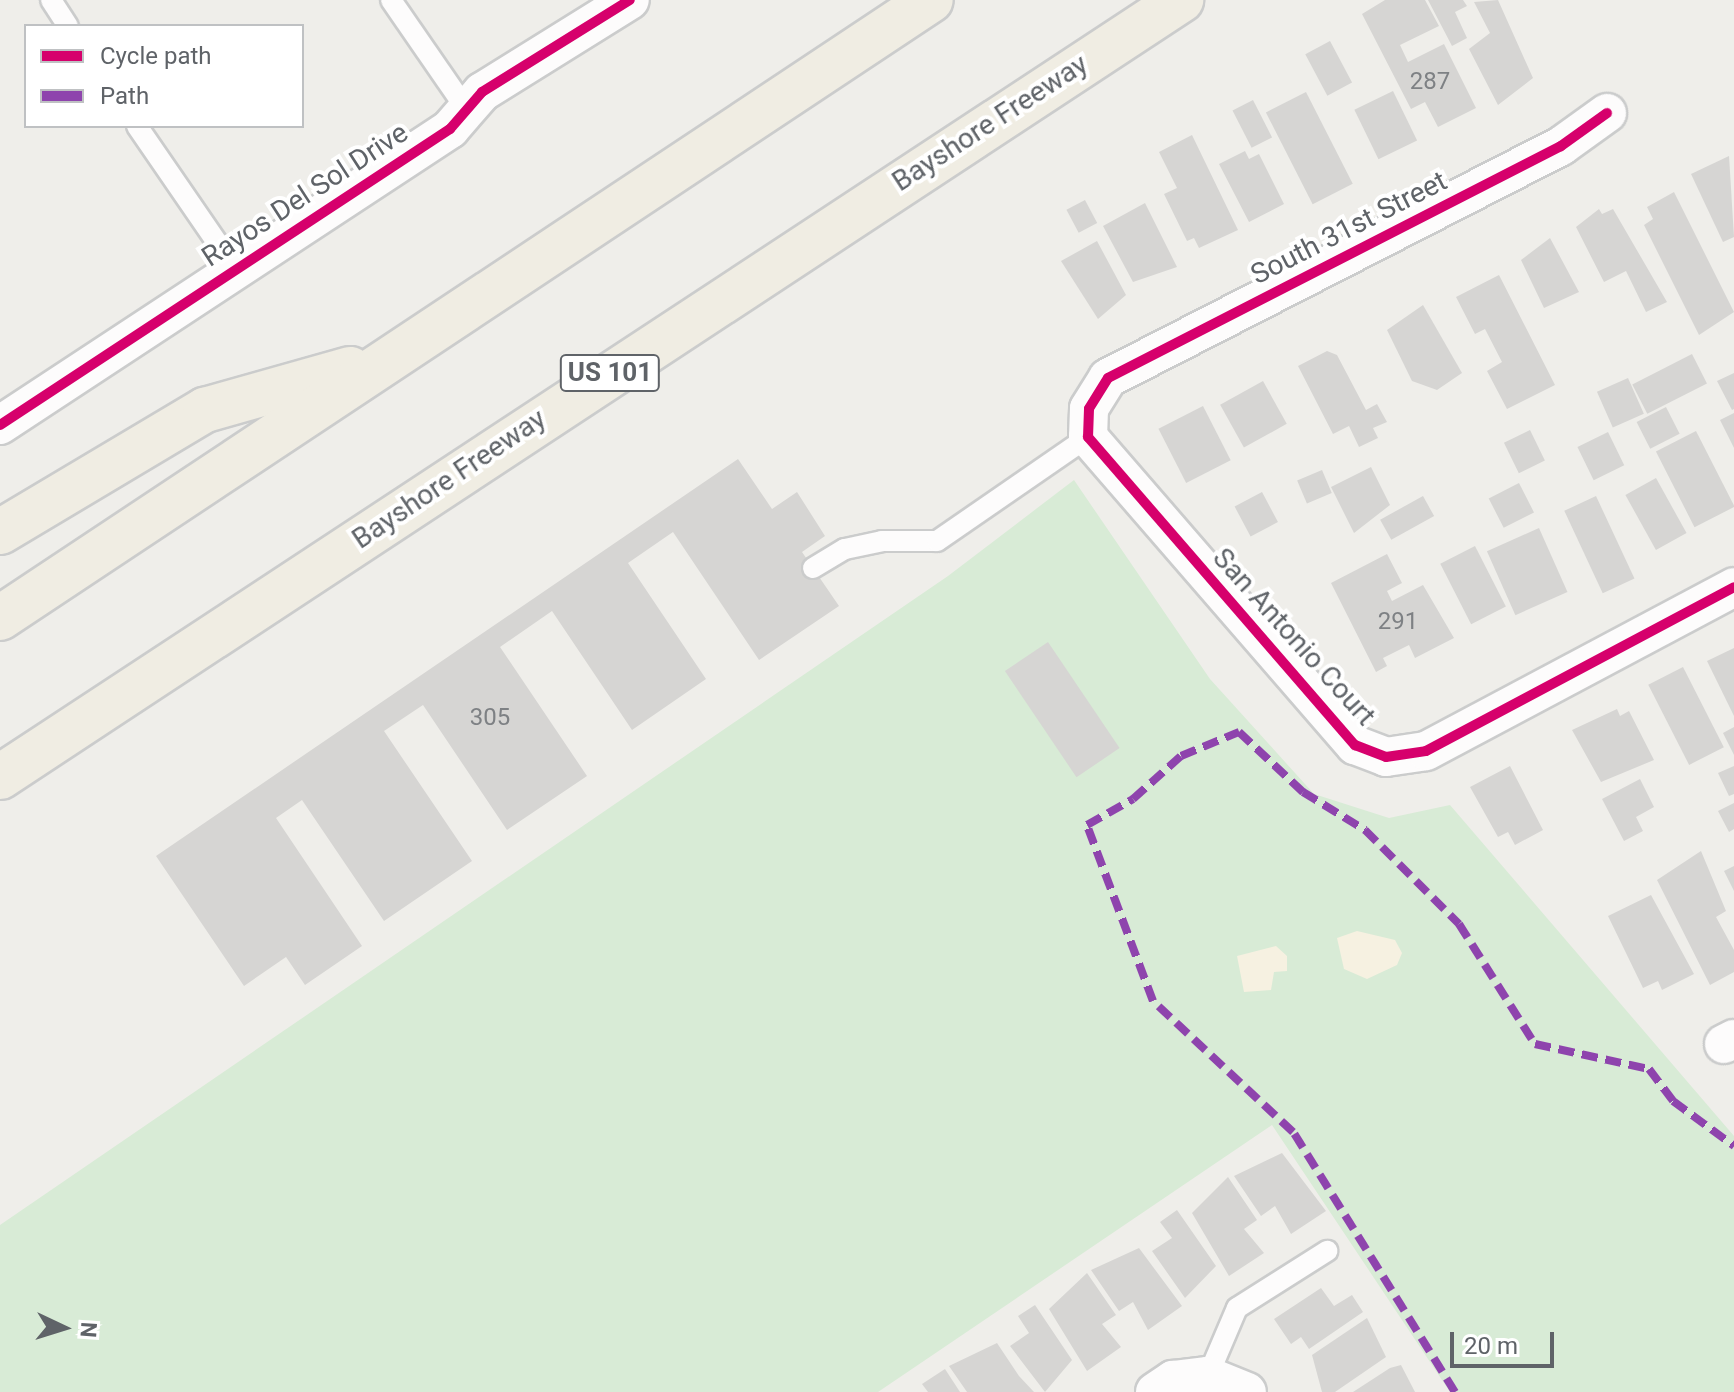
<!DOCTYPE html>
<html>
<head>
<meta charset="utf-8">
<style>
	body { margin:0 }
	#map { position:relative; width:1734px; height:1392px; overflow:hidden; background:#efeeea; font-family:Roboto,sans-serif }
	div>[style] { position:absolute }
	.green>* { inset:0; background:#d8ebd6 }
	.sand>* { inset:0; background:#f6f1e1 }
	.building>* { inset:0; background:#d6d5d3; transform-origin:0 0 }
	.roads { filter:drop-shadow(2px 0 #cbcccc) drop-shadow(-2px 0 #cbcccc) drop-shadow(0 2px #cbcccc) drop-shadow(0 -2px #cbcccc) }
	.lane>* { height:20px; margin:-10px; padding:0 10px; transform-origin:10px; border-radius:10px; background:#fdfcfc }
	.street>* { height:38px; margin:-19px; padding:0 19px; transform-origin:19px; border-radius:19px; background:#fdfcfc }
	.highway>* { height:44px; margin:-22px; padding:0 22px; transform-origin:22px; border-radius:22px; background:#f0ede3 }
	.quiet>* { height:8px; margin-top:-4px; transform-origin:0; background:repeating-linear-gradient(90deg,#8e44ad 0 16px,transparent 0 24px) }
	.cycleway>* { height:10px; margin:-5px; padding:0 5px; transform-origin:5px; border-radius:5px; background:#d6006c }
	span { translate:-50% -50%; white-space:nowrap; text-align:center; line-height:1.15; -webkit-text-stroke:8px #fff; paint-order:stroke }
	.number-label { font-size:24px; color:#7e8184 }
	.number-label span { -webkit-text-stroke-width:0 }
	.shield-label span { padding:2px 6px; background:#fff; border:2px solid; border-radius:6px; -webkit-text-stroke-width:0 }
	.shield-label { font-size:26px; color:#5f6368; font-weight:700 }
	.street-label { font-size:28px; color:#5f6368 }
	.legend { position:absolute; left:24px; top:24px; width:280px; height:104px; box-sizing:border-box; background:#fff; border:2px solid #bfc1c3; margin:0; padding:10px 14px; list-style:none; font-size:24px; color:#5f6368 }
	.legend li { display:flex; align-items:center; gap:16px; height:40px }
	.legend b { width:40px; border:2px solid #bfc1c3 }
	.north { position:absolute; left:24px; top:1288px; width:80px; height:80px; -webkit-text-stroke:6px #fff; paint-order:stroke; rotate:94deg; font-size:22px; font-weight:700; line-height:32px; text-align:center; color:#5f6368 }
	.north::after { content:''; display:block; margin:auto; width:28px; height:36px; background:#5f6368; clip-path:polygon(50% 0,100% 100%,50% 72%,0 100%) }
	.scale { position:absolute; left:1450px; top:1332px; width:104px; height:36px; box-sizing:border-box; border:4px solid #5f6368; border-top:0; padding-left:10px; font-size:24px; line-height:28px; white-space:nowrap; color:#5f6368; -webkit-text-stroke:6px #fff; paint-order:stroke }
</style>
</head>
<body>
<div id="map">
	<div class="green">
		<i style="clip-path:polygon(1074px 480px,1210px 679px,1314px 794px,1389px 818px,1450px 805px,1734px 1136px,1734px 1392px,1450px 1392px,1272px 1125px,878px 1392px,0 1392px,0 1225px,948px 576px)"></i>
	</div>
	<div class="sand">
		<i style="clip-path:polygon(1357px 931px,1395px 940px,1402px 953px,1397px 965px,1367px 979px,1344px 969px,1337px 938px)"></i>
		<i style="clip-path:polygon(1276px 946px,1287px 956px,1287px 971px,1274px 972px,1271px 990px,1244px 992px,1237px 956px)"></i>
	</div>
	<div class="building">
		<i style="clip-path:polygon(1385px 0,1425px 0,1439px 26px,1400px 45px,1408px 62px,1444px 44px,1476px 108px,1438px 127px,1425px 102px,1411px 109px,1362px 14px)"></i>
		<i style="clip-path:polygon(1428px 0,1463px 0,1467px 6px,1455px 12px,1467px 38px,1452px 46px)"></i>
		<i style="clip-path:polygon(1498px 0,1533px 78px,1498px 105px,1469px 49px,1490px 33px,1474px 2px)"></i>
		<i style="left:1330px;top:41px;width:47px;height:28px;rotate:62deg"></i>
		<i style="left:1393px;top:91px;width:55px;height:43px;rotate:64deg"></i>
		<i style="left:1306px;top:92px;width:103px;height:45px;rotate:63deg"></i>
		<i style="left:1253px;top:100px;width:42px;height:23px;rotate:63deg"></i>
		<i style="clip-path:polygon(1192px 135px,1238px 230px,1199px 248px,1194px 238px,1187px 241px,1164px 194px,1177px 188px,1159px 152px)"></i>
		<i style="clip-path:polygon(1245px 151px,1249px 159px,1259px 154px,1284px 204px,1249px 222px,1219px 164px)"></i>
		<i style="clip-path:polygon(1729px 156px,1734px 237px,1723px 242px,1691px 174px)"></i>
		<i style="clip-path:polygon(1674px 192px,1734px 312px,1699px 335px,1644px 225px,1653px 219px,1647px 207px)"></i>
		<i style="left:1085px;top:200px;width:26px;height:21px;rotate:62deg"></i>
		<i style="clip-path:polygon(1145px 203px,1177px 267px,1133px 282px,1103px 226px)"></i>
		<i style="clip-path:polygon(1599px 209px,1602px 214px,1613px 209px,1667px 302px,1646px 312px,1626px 271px,1604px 282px,1576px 227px)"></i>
		<i style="clip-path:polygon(1550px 238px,1579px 292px,1544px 308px,1521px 260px)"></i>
		<i style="clip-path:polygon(1097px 241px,1126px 295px,1098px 319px,1061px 261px)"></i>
		<i style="clip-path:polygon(1499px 275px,1555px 385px,1507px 409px,1487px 371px,1502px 362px,1485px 329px,1475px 334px,1456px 297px)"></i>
		<i style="clip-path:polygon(1423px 305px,1462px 373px,1437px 390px,1412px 381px,1387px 330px)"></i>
		<i style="clip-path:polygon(1327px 351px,1337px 355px,1366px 410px,1377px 404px,1387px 422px,1373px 428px,1378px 438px,1359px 447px,1349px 426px,1333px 434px,1298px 366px)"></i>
		<i style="left:1692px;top:354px;width:33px;height:67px;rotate:63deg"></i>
		<i style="clip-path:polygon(1734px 373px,1734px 409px,1732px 410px,1717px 381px)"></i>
		<i style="left:1628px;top:378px;width:39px;height:34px;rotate:66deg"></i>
		<i style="left:1263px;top:381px;width:49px;height:49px;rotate:61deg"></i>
		<i style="left:1203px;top:406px;width:61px;height:50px;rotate:63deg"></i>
		<i style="left:1666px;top:407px;width:30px;height:33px;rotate:63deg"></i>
		<i style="clip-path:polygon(1734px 413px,1734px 448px,1720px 420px)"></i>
		<i style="left:1530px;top:430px;width:34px;height:29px;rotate:64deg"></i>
		<i style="left:1696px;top:431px;width:85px;height:45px;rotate:63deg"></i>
		<i style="left:1608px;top:432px;width:37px;height:34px;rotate:64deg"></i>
		<i style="clip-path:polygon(738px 459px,772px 509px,797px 492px,825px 536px,802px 552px,839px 606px,759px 660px,673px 532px,628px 563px,706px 679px,632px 730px,552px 611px,500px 647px,587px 776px,507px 830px,423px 705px,384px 731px,472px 861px,384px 921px,302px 800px,276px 818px,362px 946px,305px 985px,286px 957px,244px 986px,156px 856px)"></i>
		<i style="clip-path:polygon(1371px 467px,1390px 505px,1354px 533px,1331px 487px)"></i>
		<i style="left:1322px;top:470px;width:25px;height:27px;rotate:67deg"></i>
		<i style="left:1656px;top:478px;width:63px;height:35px;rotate:61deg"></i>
		<i style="left:1519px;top:483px;width:33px;height:34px;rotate:63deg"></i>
		<i style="left:1262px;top:492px;width:34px;height:31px;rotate:62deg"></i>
		<i style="left:1423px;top:496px;width:23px;height:49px;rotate:61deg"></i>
		<i style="left:1596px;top:496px;width:91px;height:35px;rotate:65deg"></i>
		<i style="left:1539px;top:528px;width:70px;height:57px;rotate:66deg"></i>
		<i style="left:1475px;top:546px;width:68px;height:39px;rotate:63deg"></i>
		<i style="clip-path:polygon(1387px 554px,1402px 583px,1387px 591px,1392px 601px,1423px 585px,1454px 638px,1415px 658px,1409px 645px,1383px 658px,1387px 666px,1376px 672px,1331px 583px)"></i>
		<i style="left:1048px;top:642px;width:128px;height:52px;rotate:56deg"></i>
		<i style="clip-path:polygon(1734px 648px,1734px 716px,1707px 661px)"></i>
		<i style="left:1683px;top:667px;width:90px;height:39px;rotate:63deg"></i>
		<i style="clip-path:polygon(1617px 709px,1620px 716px,1629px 711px,1654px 760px,1601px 782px,1572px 730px)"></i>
		<i style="clip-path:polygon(1734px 727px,1734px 755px,1723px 733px)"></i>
		<i style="clip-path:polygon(1510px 766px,1543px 830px,1515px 845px,1508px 832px,1498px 837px,1470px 787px)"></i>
		<i style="clip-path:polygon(1734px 766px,1734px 794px,1729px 796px,1718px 773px)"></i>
		<i style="clip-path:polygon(1640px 779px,1654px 807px,1636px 817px,1643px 831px,1624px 841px,1602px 799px)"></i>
		<i style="clip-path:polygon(1734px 803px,1734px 829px,1729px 832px,1718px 811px)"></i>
		<i style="clip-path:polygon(1701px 851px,1726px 911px,1716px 917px,1734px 950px,1734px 972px,1710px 985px,1657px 880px)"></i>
		<i style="clip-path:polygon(1734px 866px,1734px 891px,1724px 871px)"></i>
		<i style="clip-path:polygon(1651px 895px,1694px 974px,1662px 990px,1658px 981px,1643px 988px,1608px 916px)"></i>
		<i style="clip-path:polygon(1282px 1153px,1326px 1211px,1291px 1234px,1275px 1206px,1261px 1216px,1234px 1176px)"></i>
		<i style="clip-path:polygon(1228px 1177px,1257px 1220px,1244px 1229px,1264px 1253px,1229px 1276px,1192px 1213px)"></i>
		<i style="clip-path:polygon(1177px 1210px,1216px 1266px,1185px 1298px,1152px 1251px,1172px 1238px,1160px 1222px)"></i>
		<i style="clip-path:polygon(1139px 1248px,1182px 1306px,1148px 1330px,1133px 1302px,1119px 1311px,1091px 1270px)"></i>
		<i style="clip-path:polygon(1087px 1273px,1116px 1315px,1102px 1324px,1121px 1347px,1087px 1371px,1049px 1309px)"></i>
		<i style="clip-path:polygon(1321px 1288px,1334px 1306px,1352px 1295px,1363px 1312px,1309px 1349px,1301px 1337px,1291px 1344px,1274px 1319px)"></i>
		<i style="clip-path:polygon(1035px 1305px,1072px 1360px,1045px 1392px,1010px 1346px,1029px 1333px,1018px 1316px)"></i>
		<i style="clip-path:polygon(1367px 1318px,1386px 1357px,1335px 1392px,1322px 1392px,1312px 1355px)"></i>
		<i style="clip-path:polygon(997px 1343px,1019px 1376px,1034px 1392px,967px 1392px,949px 1366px)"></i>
		<i style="clip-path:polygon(1401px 1365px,1415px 1392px,1353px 1392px,1390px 1368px)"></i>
		<i style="clip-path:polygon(945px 1369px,960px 1392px,928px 1392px,922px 1384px)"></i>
	</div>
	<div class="roads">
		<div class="lane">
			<i style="left:51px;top:0;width:31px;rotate:57deg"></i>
			<i style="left:391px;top:0;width:134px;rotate:55.4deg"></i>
			<i style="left:137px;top:126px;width:175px;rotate:55.5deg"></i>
			<i style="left:813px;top:568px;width:37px;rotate:-31deg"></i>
			<i style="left:845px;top:549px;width:38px;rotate:-12deg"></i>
			<i style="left:882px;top:541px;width:55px"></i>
			<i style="left:937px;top:541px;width:183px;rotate:-34.6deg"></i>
			<i style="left:1208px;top:1376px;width:74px;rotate:-66.9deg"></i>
			<i style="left:1237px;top:1308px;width:107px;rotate:-32.3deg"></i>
		</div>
		<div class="street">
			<i style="left:1607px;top:113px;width:57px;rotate:144.3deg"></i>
			<i style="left:1561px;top:146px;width:509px;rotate:152.88deg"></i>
			<i style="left:1108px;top:378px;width:36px;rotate:122deg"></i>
			<i style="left:1089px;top:409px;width:28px;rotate:92deg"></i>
			<i style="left:1088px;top:437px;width:408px;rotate:49.1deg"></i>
			<i style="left:1355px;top:745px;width:33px;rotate:21deg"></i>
			<i style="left:1386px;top:757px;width:40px;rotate:-8.5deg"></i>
			<i style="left:1426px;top:751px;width:349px;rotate:-28deg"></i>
			<i style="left:0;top:425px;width:539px;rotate:-33.34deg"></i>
			<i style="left:450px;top:129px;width:49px;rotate:-49.1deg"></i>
			<i style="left:482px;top:92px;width:174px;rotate:-31.9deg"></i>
			<i style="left:1724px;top:1044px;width:11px;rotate:-27deg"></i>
			<i style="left:1155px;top:1392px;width:22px;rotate:-34deg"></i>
			<i style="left:1173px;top:1380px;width:35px;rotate:-7deg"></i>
			<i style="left:1208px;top:1376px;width:42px;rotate:22.3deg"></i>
		</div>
		<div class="highway">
			<i style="left:0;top:532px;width:239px;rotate:-30.8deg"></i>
			<i style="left:205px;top:410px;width:151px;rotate:-15.8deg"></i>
			<i style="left:0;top:618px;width:1117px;rotate:-33.58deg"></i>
			<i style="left:0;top:777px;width:1414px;rotate:-33.34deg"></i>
		</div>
	</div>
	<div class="quiet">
		<i style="left:1455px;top:1392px;width:306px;rotate:-121.9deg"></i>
		<i style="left:1293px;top:1132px;width:192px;rotate:-136.9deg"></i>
		<i style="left:1153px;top:1001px;width:188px;rotate:-110.6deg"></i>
		<i style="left:1087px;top:825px;width:53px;rotate:-29.5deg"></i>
		<i style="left:1133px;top:799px;width:64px;rotate:-41.9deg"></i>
		<i style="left:1181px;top:756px;width:63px;rotate:-22.5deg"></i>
		<i style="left:1239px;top:732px;width:88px;rotate:43.2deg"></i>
		<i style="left:1303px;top:792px;width:73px;rotate:31.5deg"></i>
		<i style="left:1365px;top:830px;width:133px;rotate:45deg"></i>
		<i style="left:1459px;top:924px;width:142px;rotate:57.7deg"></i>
		<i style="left:1535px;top:1044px;width:117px;rotate:12.4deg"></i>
		<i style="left:1649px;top:1069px;width:40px;rotate:53deg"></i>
		<i style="left:1673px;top:1101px;width:76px;rotate:36.4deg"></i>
	</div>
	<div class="cycleway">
		<i style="left:1607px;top:113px;width:57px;rotate:144.3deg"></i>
		<i style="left:1561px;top:146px;width:509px;rotate:152.88deg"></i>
		<i style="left:1108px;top:378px;width:36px;rotate:122deg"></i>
		<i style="left:1089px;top:409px;width:28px;rotate:92deg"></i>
		<i style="left:1088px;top:437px;width:408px;rotate:49.1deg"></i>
		<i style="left:1355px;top:745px;width:33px;rotate:21deg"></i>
		<i style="left:1386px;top:757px;width:40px;rotate:-8.5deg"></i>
		<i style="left:1426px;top:751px;width:349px;rotate:-28deg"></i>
		<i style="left:0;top:425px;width:539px;rotate:-33.34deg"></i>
		<i style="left:450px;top:129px;width:49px;rotate:-49.1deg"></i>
		<i style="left:482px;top:92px;width:174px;rotate:-31.9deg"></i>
	</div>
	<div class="number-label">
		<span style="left:1430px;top:82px">287</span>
		<span style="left:1398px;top:622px">291</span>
		<span style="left:490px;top:718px">305</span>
	</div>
	<div class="shield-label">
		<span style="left:610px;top:373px">US 101</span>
	</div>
	<div class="street-label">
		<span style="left:990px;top:123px;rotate:-33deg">Bayshore Freeway</span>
		<span style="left:305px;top:195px;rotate:-33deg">Rayos Del Sol Drive</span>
		<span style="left:1349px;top:228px;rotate:-27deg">South 31st Street</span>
		<span style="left:449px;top:479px;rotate:-34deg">Bayshore Freeway</span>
		<span style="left:1294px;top:637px;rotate:48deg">San Antonio Court</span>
	</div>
	<ul class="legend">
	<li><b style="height:10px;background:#d6006c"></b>Cycle path</li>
	<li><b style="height:10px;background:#8e44ad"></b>Path</li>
	</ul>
	<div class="north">N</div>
	<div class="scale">20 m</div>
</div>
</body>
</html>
